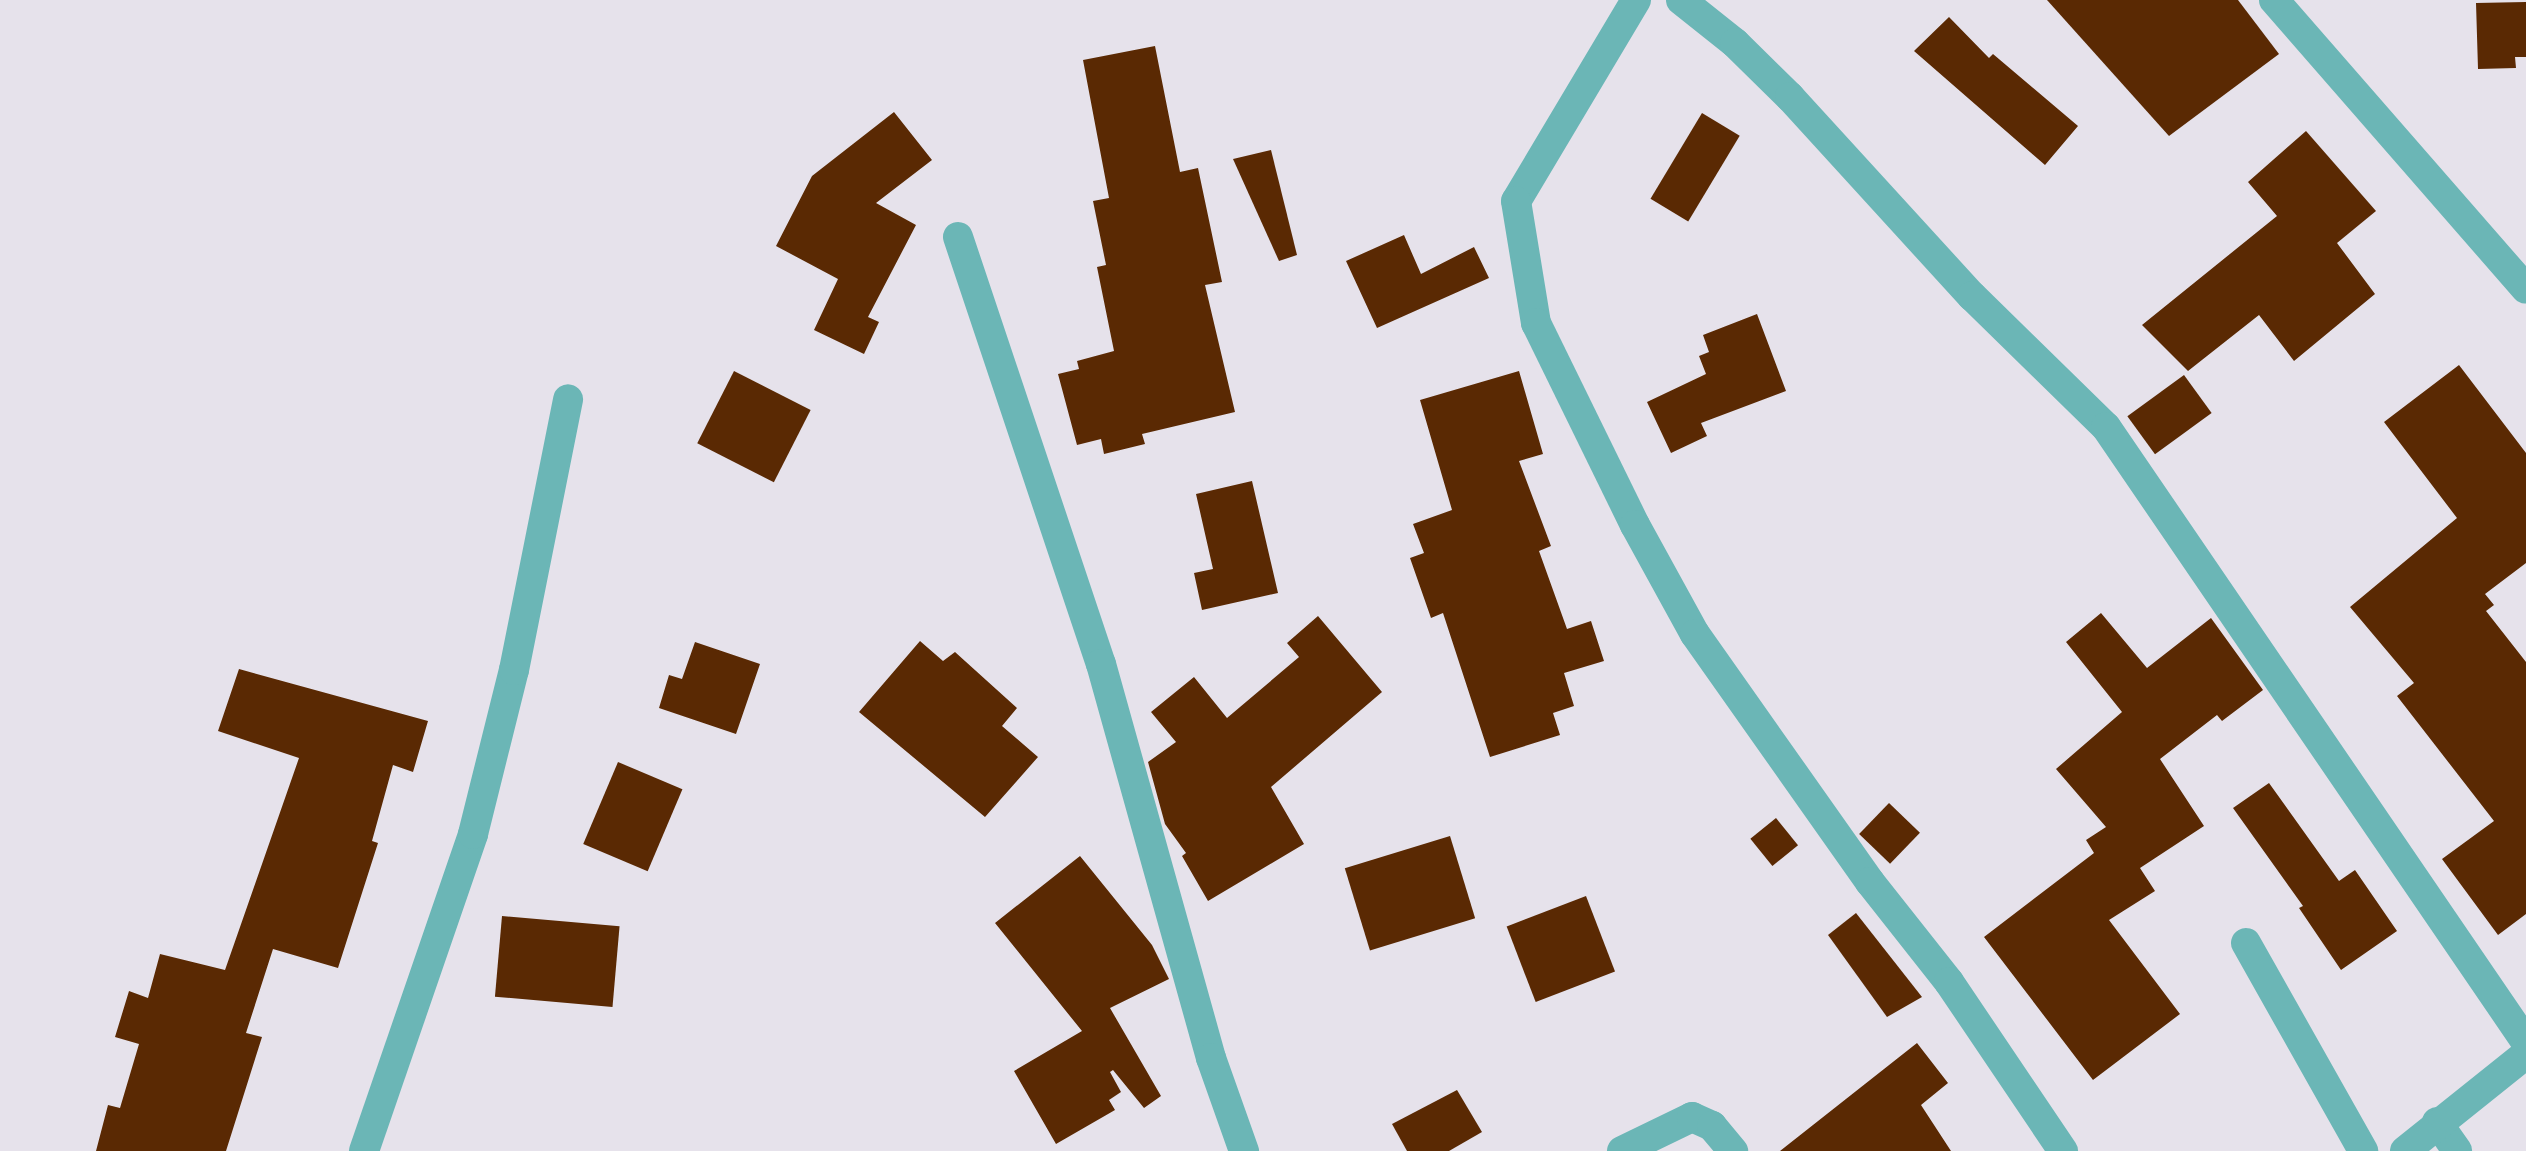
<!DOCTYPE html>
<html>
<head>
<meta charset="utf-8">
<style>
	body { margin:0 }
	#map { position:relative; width:2526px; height:1151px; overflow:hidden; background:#e6e2eb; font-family:Karla,sans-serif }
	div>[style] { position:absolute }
	.building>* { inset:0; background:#5a2903; transform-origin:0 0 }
	.minor>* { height:30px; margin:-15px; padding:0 15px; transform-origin:15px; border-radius:15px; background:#6bb6b6 }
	span { translate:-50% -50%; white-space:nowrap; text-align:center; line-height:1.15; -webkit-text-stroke:10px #fff; paint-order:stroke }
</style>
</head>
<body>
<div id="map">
	<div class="building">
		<i style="clip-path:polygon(2047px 0,2238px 0,2279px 54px,2169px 136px)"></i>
		<i style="clip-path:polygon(2526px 2px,2526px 57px,2515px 57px,2516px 68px,2478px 69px,2476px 3px)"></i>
		<i style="clip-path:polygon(1949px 17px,1989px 58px,1993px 54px,2078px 126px,2045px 165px,1914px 51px)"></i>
		<i style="clip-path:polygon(1155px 46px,1180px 172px,1198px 168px,1222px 282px,1205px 285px,1235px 412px,1142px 434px,1145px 444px,1104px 454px,1101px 439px,1077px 445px,1058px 374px,1079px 369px,1077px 361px,1114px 351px,1097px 267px,1106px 265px,1093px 201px,1109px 198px,1083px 60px)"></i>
		<i style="clip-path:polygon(894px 112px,932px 160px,876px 203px,916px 225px,868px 317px,879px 322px,864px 354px,814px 330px,838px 279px,776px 246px,812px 176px)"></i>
		<i style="left:1702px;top:113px;width:44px;height:100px;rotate:31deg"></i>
		<i style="clip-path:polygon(2306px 131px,2376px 211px,2337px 243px,2375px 294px,2294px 361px,2259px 315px,2188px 371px,2142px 325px,2277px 216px,2248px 182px)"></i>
		<i style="clip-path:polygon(1271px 150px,1297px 255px,1279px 261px,1233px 159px)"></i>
		<i style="clip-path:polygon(1404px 235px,1421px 274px,1474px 247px,1489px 278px,1377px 328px,1346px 261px)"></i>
		<i style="clip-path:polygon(1757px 314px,1786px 391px,1701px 423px,1707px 436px,1671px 453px,1647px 402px,1706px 374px,1699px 356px,1709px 352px,1703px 335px)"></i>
		<i style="clip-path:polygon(2459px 365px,2526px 453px,2526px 563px,2485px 594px,2494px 605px,2486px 611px,2526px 662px,2526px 914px,2498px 935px,2442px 859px,2494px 821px,2397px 696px,2414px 683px,2350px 607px,2457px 518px,2384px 422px)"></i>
		<i style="left:734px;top:371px;width:86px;height:81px;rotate:27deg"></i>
		<i style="clip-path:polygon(1519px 371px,1543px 454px,1519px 461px,1551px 546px,1539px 551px,1567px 629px,1591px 621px,1604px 661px,1564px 673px,1574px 706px,1553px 713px,1560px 735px,1490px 757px,1443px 613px,1431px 618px,1410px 558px,1424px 553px,1413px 524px,1452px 510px,1420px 400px)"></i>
		<i style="left:2184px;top:375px;width:47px;height:70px;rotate:54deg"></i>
		<i style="clip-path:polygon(1252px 481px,1278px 593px,1202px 610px,1194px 573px,1213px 569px,1196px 494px)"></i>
		<i style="clip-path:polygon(2101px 613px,2147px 668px,2211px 618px,2263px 690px,2222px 721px,2217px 715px,2160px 759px,2204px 826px,2140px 868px,2155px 891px,2109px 920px,2180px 1014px,2093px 1080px,1984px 937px,2094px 853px,2086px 840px,2106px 827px,2056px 769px,2122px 712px,2066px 642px)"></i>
		<i style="clip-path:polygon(1318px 616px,1382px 692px,1271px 787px,1304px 844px,1208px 901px,1182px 856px,1186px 853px,1165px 824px,1148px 762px,1176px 742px,1151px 712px,1194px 677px,1227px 718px,1299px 657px,1287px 643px)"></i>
		<i style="clip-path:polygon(920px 641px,943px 661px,955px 652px,1017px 708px,1002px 726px,1038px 757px,985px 817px,859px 712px)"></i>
		<i style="clip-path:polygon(695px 642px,760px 664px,736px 734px,659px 708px,669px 675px,682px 679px)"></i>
		<i style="clip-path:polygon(239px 669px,428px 721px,413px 772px,393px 765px,372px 841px,378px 843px,338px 968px,273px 949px,246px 1033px,262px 1037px,226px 1151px,96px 1151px,108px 1105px,120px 1108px,139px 1044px,115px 1037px,129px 991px,148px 998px,160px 954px,225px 970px,299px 758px,218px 731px)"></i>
		<i style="left:618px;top:762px;width:70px;height:89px;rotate:23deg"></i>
		<i style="clip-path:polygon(2269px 783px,2339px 881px,2355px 870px,2397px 931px,2341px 970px,2299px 908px,2303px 906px,2233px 808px)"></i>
		<i style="left:1889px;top:803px;width:43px;height:43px;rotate:44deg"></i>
		<i style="left:1776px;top:818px;width:35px;height:33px;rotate:51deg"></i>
		<i style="left:1450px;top:836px;width:86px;height:110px;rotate:73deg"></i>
		<i style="clip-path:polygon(1080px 856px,1152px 945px,1169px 979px,1110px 1008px,1161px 1096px,1144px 1108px,1113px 1070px,1110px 1072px,1121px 1092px,1109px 1100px,1115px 1110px,1056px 1144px,1014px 1071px,1082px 1031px,995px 923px)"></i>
		<i style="left:1586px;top:896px;width:81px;height:85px;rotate:69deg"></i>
		<i style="clip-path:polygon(1856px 913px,1922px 997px,1887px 1017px,1828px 935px)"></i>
		<i style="left:502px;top:916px;width:118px;height:81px;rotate:5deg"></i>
		<i style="clip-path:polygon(1917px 1043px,1948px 1083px,1921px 1105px,1951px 1151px,1780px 1151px)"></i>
		<i style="clip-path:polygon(1457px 1090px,1482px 1132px,1449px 1151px,1407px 1151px,1392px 1124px)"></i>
	</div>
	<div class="minor">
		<i style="left:1636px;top:0;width:234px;rotate:120.8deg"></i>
		<i style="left:1516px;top:201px;width:124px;rotate:80.7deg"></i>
		<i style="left:1536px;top:323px;width:225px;rotate:63.9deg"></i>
		<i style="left:1635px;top:525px;width:124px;rotate:61.2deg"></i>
		<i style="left:1695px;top:634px;width:304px;rotate:54.8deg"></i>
		<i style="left:1870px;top:882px;width:127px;rotate:51.7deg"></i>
		<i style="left:1949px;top:982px;width:204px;rotate:56deg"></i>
		<i style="left:1681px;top:0;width:69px;rotate:38.5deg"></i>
		<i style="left:1735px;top:43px;width:77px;rotate:44.5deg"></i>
		<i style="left:1790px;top:97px;width:270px;rotate:47.6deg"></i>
		<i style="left:1972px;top:296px;width:187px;rotate:44.4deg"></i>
		<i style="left:2106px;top:427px;width:745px;rotate:55.67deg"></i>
		<i style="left:2274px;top:0;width:383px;rotate:48.9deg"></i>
		<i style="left:958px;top:237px;width:450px;rotate:71.5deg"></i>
		<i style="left:1101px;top:664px;width:409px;rotate:74.4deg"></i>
		<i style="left:1211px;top:1058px;width:99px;rotate:70.5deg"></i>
		<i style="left:2246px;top:943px;width:239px;rotate:60.6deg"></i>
		<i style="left:2437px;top:1122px;width:35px;rotate:55deg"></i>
		<i style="left:364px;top:1151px;width:335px;rotate:-71deg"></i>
		<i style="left:473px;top:834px;width:169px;rotate:-76deg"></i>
		<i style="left:514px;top:670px;width:276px;rotate:-78.7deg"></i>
		<i style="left:1622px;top:1151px;width:78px;rotate:-25.9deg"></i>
		<i style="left:1692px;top:1117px;width:22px;rotate:24deg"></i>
		<i style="left:1712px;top:1126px;width:33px;rotate:50deg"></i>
		<i style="left:2405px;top:1151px;width:155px;rotate:-38.7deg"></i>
	</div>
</div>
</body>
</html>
